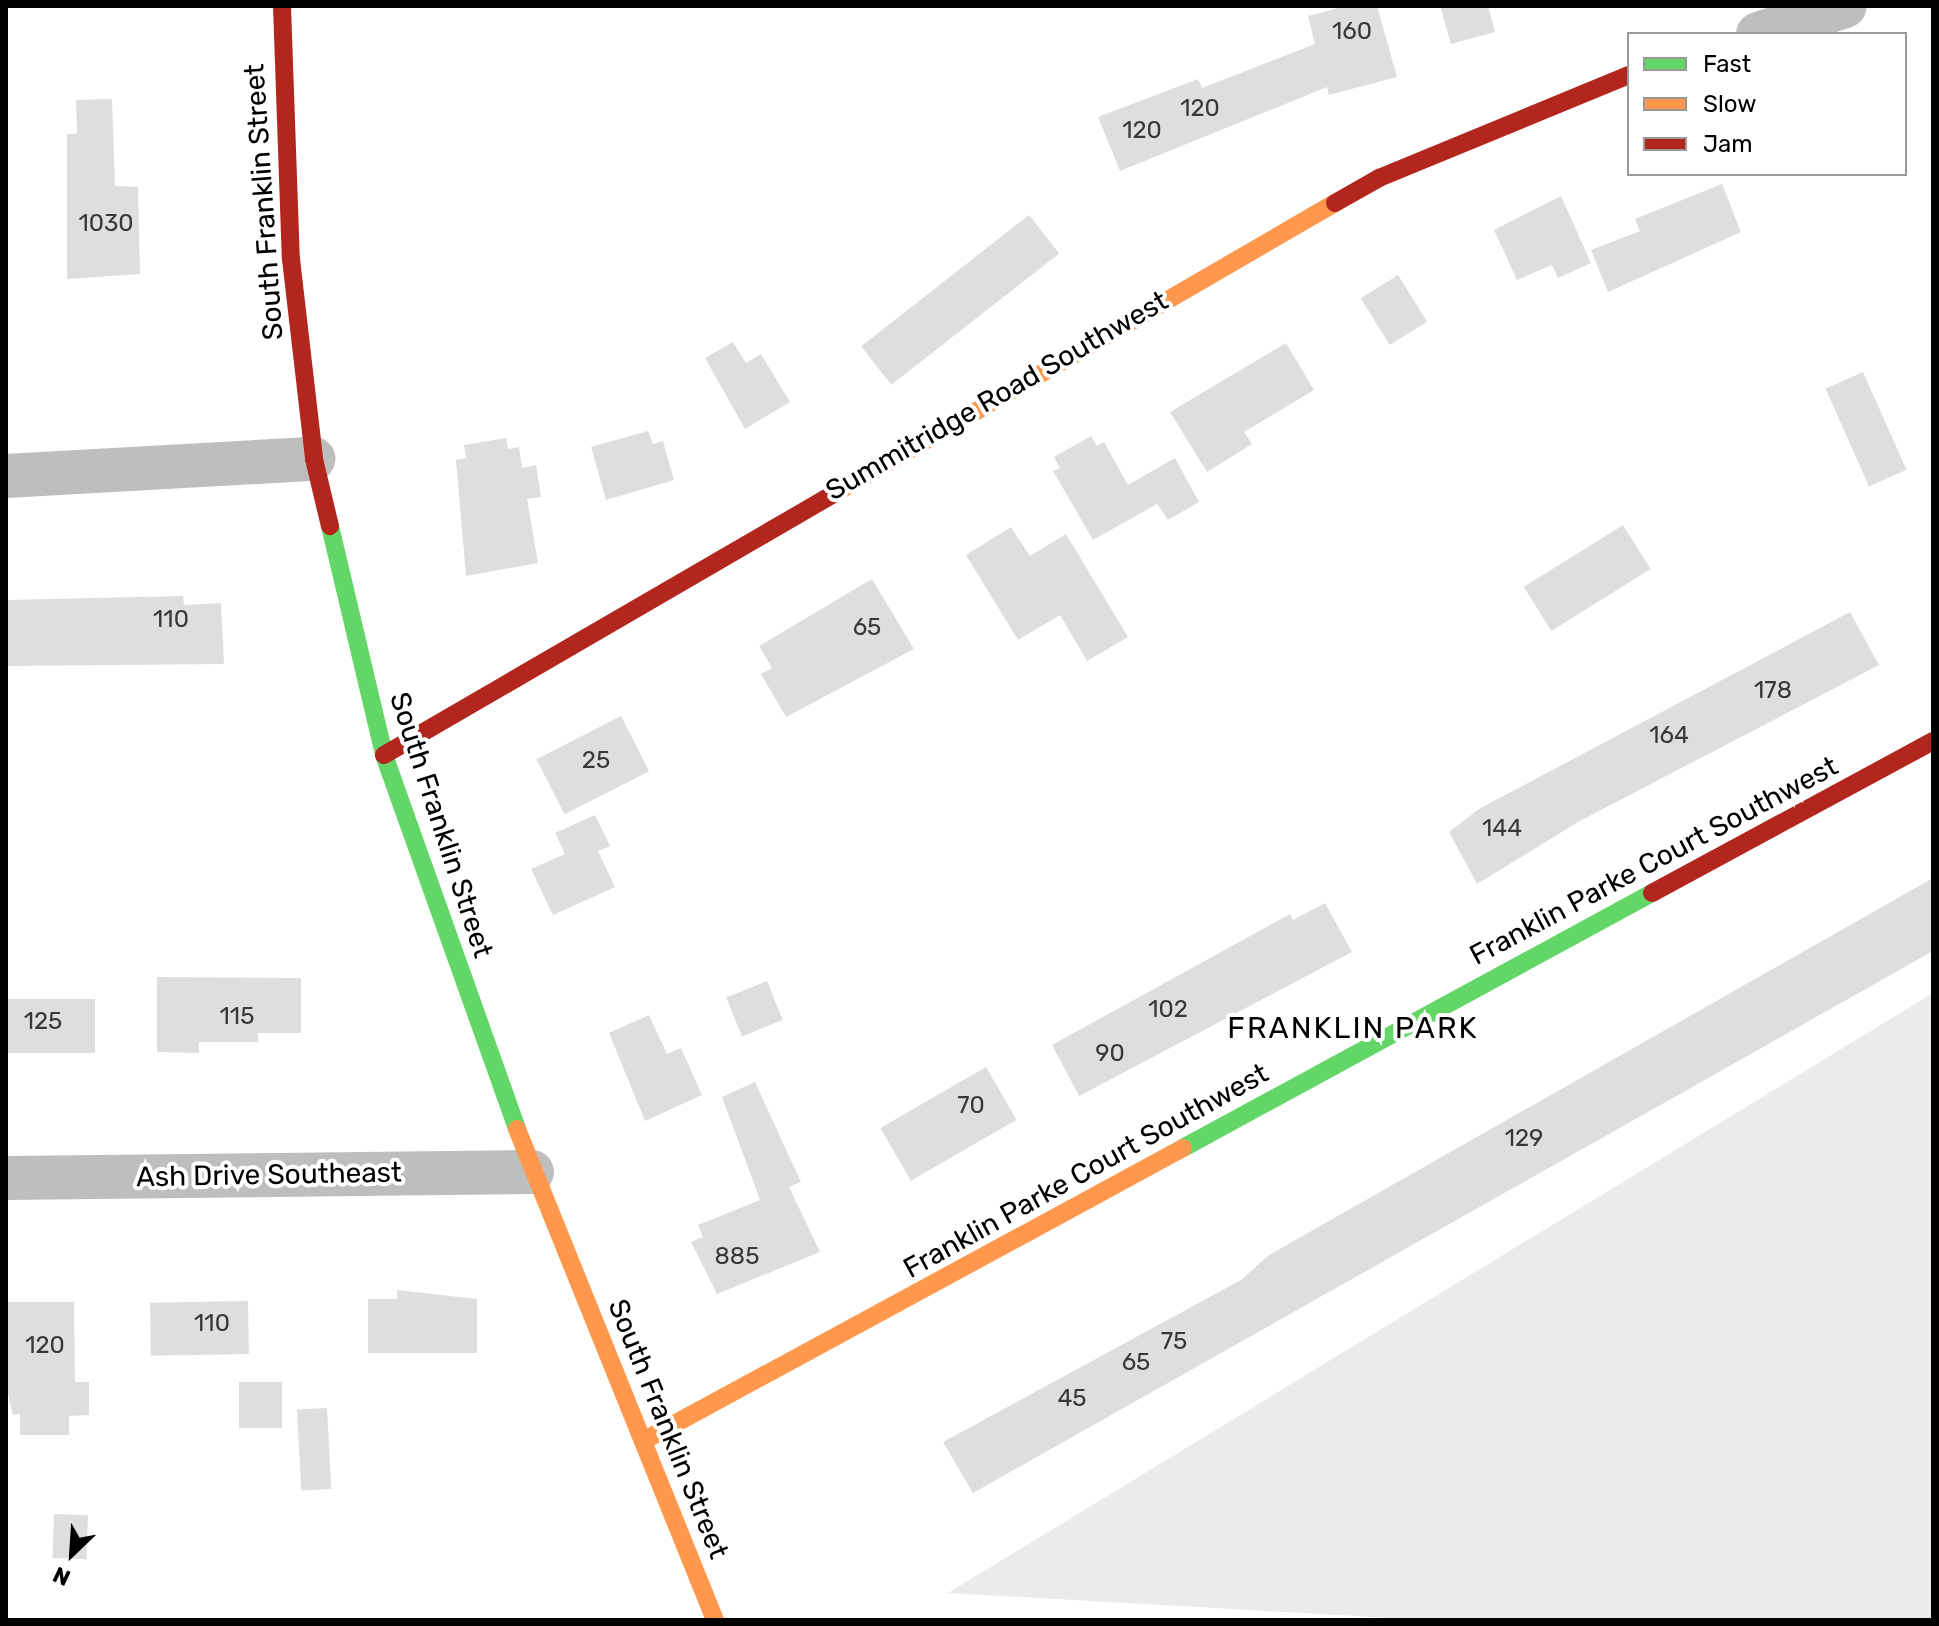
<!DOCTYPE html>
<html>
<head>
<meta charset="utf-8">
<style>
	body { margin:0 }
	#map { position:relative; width:1939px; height:1626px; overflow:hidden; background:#fff; font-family:Rubik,sans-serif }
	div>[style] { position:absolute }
	.green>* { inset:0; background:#ebebeb }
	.building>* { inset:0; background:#dedede; transform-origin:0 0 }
	.street>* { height:44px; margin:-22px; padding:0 22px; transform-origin:22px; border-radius:22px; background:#bebebe }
	.fast>* { height:18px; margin:-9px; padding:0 9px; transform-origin:9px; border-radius:9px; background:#63d668 }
	.slow>* { height:18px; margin:-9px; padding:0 9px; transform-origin:9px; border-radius:9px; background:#ff974d }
	.jam>* { height:18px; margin:-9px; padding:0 9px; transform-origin:9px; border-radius:9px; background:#b3261e }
	span { translate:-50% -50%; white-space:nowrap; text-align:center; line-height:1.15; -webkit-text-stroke:8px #fff; paint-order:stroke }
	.number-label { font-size:24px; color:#383838 }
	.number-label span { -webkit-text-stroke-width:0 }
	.street-label { font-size:28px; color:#000 }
	.neighbourhood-label { font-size:30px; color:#000; letter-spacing:2px }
	.frame { position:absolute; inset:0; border:8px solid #000; pointer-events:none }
	.legend { position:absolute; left:1627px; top:32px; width:280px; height:144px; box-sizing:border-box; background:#fff; border:2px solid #999; margin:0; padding:10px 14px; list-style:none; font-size:24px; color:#000 }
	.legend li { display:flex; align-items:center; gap:16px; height:40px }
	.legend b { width:40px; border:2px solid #999 }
	.north { position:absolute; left:32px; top:1514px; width:80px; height:80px; -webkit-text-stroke:6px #fff; paint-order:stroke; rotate:205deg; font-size:22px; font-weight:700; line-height:32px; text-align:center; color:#000 }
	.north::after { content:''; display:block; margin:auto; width:28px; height:36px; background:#000; clip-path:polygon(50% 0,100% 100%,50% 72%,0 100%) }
</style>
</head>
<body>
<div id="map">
	<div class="green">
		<i style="clip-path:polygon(1933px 993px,1933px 1620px,1427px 1620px,948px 1593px)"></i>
	</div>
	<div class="building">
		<i style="clip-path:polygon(1346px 6px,1377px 6px,1397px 77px,1329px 95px,1327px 87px,1120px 171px,1098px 117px,1198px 79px,1202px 88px,1315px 44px,1308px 16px)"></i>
		<i style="clip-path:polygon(1440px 6px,1488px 6px,1495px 32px,1451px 44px)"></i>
		<i style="clip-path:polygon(112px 99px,115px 186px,138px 187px,140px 274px,67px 279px,67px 134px,77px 134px,76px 100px)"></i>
		<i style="clip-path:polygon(1722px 184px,1741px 232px,1608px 292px,1591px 250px,1640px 231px,1635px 219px)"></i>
		<i style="clip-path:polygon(1561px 196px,1591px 263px,1558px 278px,1552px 265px,1517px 280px,1494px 230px)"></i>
		<i style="left:1029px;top:215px;width:49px;height:213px;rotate:52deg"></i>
		<i style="left:1398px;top:275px;width:55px;height:44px;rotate:58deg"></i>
		<i style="clip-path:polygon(733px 342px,746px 363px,761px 354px,790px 402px,745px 429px,705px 358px)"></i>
		<i style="clip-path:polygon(1286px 343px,1314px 390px,1244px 432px,1252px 444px,1207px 472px,1170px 412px)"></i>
		<i style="left:1863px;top:372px;width:107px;height:41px;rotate:66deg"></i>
		<i style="clip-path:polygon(648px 431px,653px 444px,663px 441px,674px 480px,606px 500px,591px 447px)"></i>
		<i style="clip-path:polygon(1091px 436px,1097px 446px,1104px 442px,1128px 485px,1175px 458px,1199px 502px,1168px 520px,1157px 504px,1093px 540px,1053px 471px,1060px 468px,1054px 457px)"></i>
		<i style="clip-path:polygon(506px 438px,508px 449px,519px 447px,522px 468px,536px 465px,541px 497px,527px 499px,538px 563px,466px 576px,456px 460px,466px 458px,464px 445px)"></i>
		<i style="left:1623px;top:525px;width:52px;height:117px;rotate:58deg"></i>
		<i style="clip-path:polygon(1011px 527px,1030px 556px,1066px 534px,1128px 637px,1087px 661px,1060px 615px,1018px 640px,966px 555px)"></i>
		<i style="clip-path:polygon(872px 579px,914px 649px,786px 717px,761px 674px,772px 668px,759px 646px)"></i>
		<i style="clip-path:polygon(183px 596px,184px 605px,221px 603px,224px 664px,6px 666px,6px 600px)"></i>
		<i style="clip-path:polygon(1850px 612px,1879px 665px,1578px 822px,1477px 884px,1449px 832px,1479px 809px)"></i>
		<i style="left:621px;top:716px;width:62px;height:95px;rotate:63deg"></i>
		<i style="clip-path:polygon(595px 815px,610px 846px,598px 851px,615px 887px,553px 915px,531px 869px,565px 854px,555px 833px)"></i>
		<i style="clip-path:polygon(1933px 878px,1933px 951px,973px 1493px,943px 1442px,1241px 1280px,1269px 1255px)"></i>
		<i style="clip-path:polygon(1325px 903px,1352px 952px,1079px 1096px,1052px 1045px,1290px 914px,1293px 920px)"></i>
		<i style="clip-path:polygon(157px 977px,301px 978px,301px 1033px,258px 1033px,258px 1042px,199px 1042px,199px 1053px,157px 1052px)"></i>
		<i style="left:767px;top:981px;width:42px;height:44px;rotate:68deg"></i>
		<i style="left:6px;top:999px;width:89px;height:54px"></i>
		<i style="clip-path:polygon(649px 1015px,667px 1054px,681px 1048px,702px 1095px,645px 1121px,609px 1033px)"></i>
		<i style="left:986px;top:1067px;width:61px;height:122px;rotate:60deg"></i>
		<i style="clip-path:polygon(755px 1082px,801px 1182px,789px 1187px,820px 1252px,717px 1294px,691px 1242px,703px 1237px,698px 1225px,760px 1200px,722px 1097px)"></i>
		<i style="clip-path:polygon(397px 1290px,477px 1299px,477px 1353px,368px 1353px,368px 1299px,397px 1299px)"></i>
		<i style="left:248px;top:1301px;width:53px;height:98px;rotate:89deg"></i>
		<i style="clip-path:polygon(6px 1302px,74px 1302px,75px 1382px,89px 1382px,89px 1415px,69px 1416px,69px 1435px,20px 1435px,20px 1414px,13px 1415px,8px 1394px)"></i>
		<i style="left:239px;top:1382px;width:43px;height:46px"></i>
		<i style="left:327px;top:1408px;width:81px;height:30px;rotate:87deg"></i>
		<i style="left:54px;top:1514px;width:34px;height:44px;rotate:2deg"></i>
	</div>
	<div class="street">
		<i style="left:1758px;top:34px;width:91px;rotate:-17.8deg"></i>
		<i style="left:6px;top:476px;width:308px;rotate:-3.2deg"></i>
		<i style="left:6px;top:1178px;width:526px;rotate:-0.65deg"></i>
	</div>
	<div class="fast">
		<i style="left:330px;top:526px;width:235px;rotate:76.7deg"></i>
		<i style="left:384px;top:755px;width:397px;rotate:70.4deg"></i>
		<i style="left:1183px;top:1148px;width:534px;rotate:-28.53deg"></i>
	</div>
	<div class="slow">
		<i style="left:837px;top:492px;width:576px;rotate:-30.13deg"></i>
		<i style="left:517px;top:1129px;width:529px;rotate:68.04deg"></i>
		<i style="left:643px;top:1441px;width:614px;rotate:-28.48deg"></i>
	</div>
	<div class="jam">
		<i style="left:282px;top:6px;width:253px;rotate:88deg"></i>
		<i style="left:291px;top:259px;width:201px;rotate:83.4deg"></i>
		<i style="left:314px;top:459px;width:69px;rotate:76.6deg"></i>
		<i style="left:1335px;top:203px;width:51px;rotate:-29.6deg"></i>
		<i style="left:1379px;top:178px;width:270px;rotate:-22.4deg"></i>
		<i style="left:384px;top:755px;width:524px;rotate:-30.14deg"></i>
		<i style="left:1652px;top:893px;width:319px;rotate:-28.4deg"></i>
	</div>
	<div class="number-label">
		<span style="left:1352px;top:32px">160</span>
		<span style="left:1200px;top:109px">120</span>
		<span style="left:1142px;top:131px">120</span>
		<span style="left:106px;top:224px">1030</span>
		<span style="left:171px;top:620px">110</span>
		<span style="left:867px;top:628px">65</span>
		<span style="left:1773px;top:691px">178</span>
		<span style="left:1669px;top:736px">164</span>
		<span style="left:596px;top:761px">25</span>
		<span style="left:1502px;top:829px">144</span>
		<span style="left:1168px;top:1010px">102</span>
		<span style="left:237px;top:1017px">115</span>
		<span style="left:43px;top:1022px">125</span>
		<span style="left:1110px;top:1054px">90</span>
		<span style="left:971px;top:1106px">70</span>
		<span style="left:1524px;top:1139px">129</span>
		<span style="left:737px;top:1257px">885</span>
		<span style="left:212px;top:1324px">110</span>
		<span style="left:1174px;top:1342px">75</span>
		<span style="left:45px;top:1346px">120</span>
		<span style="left:1136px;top:1363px">65</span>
		<span style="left:1072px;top:1399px">45</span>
	</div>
	<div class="street-label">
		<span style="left:264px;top:202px;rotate:-94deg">South Franklin Street</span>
		<span style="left:997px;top:396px;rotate:-30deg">Summitridge Road Southwest</span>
		<span style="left:441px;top:825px;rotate:72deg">South Franklin Street</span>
		<span style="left:1654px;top:861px;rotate:-28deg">Franklin Parke Court Southwest</span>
		<span style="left:1086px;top:1171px;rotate:-29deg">Franklin Parke Court Southwest</span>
		<span style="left:269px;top:1175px;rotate:-1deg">Ash Drive Southeast</span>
		<span style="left:668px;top:1429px;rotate:68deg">South Franklin Street</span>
	</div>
	<div class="neighbourhood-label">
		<span style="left:1353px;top:1028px">FRANKLIN PARK</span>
	</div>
	<div class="frame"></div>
	<ul class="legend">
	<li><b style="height:10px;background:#63d668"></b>Fast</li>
	<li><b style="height:10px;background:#ff974d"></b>Slow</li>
	<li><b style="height:10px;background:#b3261e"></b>Jam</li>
	</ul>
	<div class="north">N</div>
</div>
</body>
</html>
